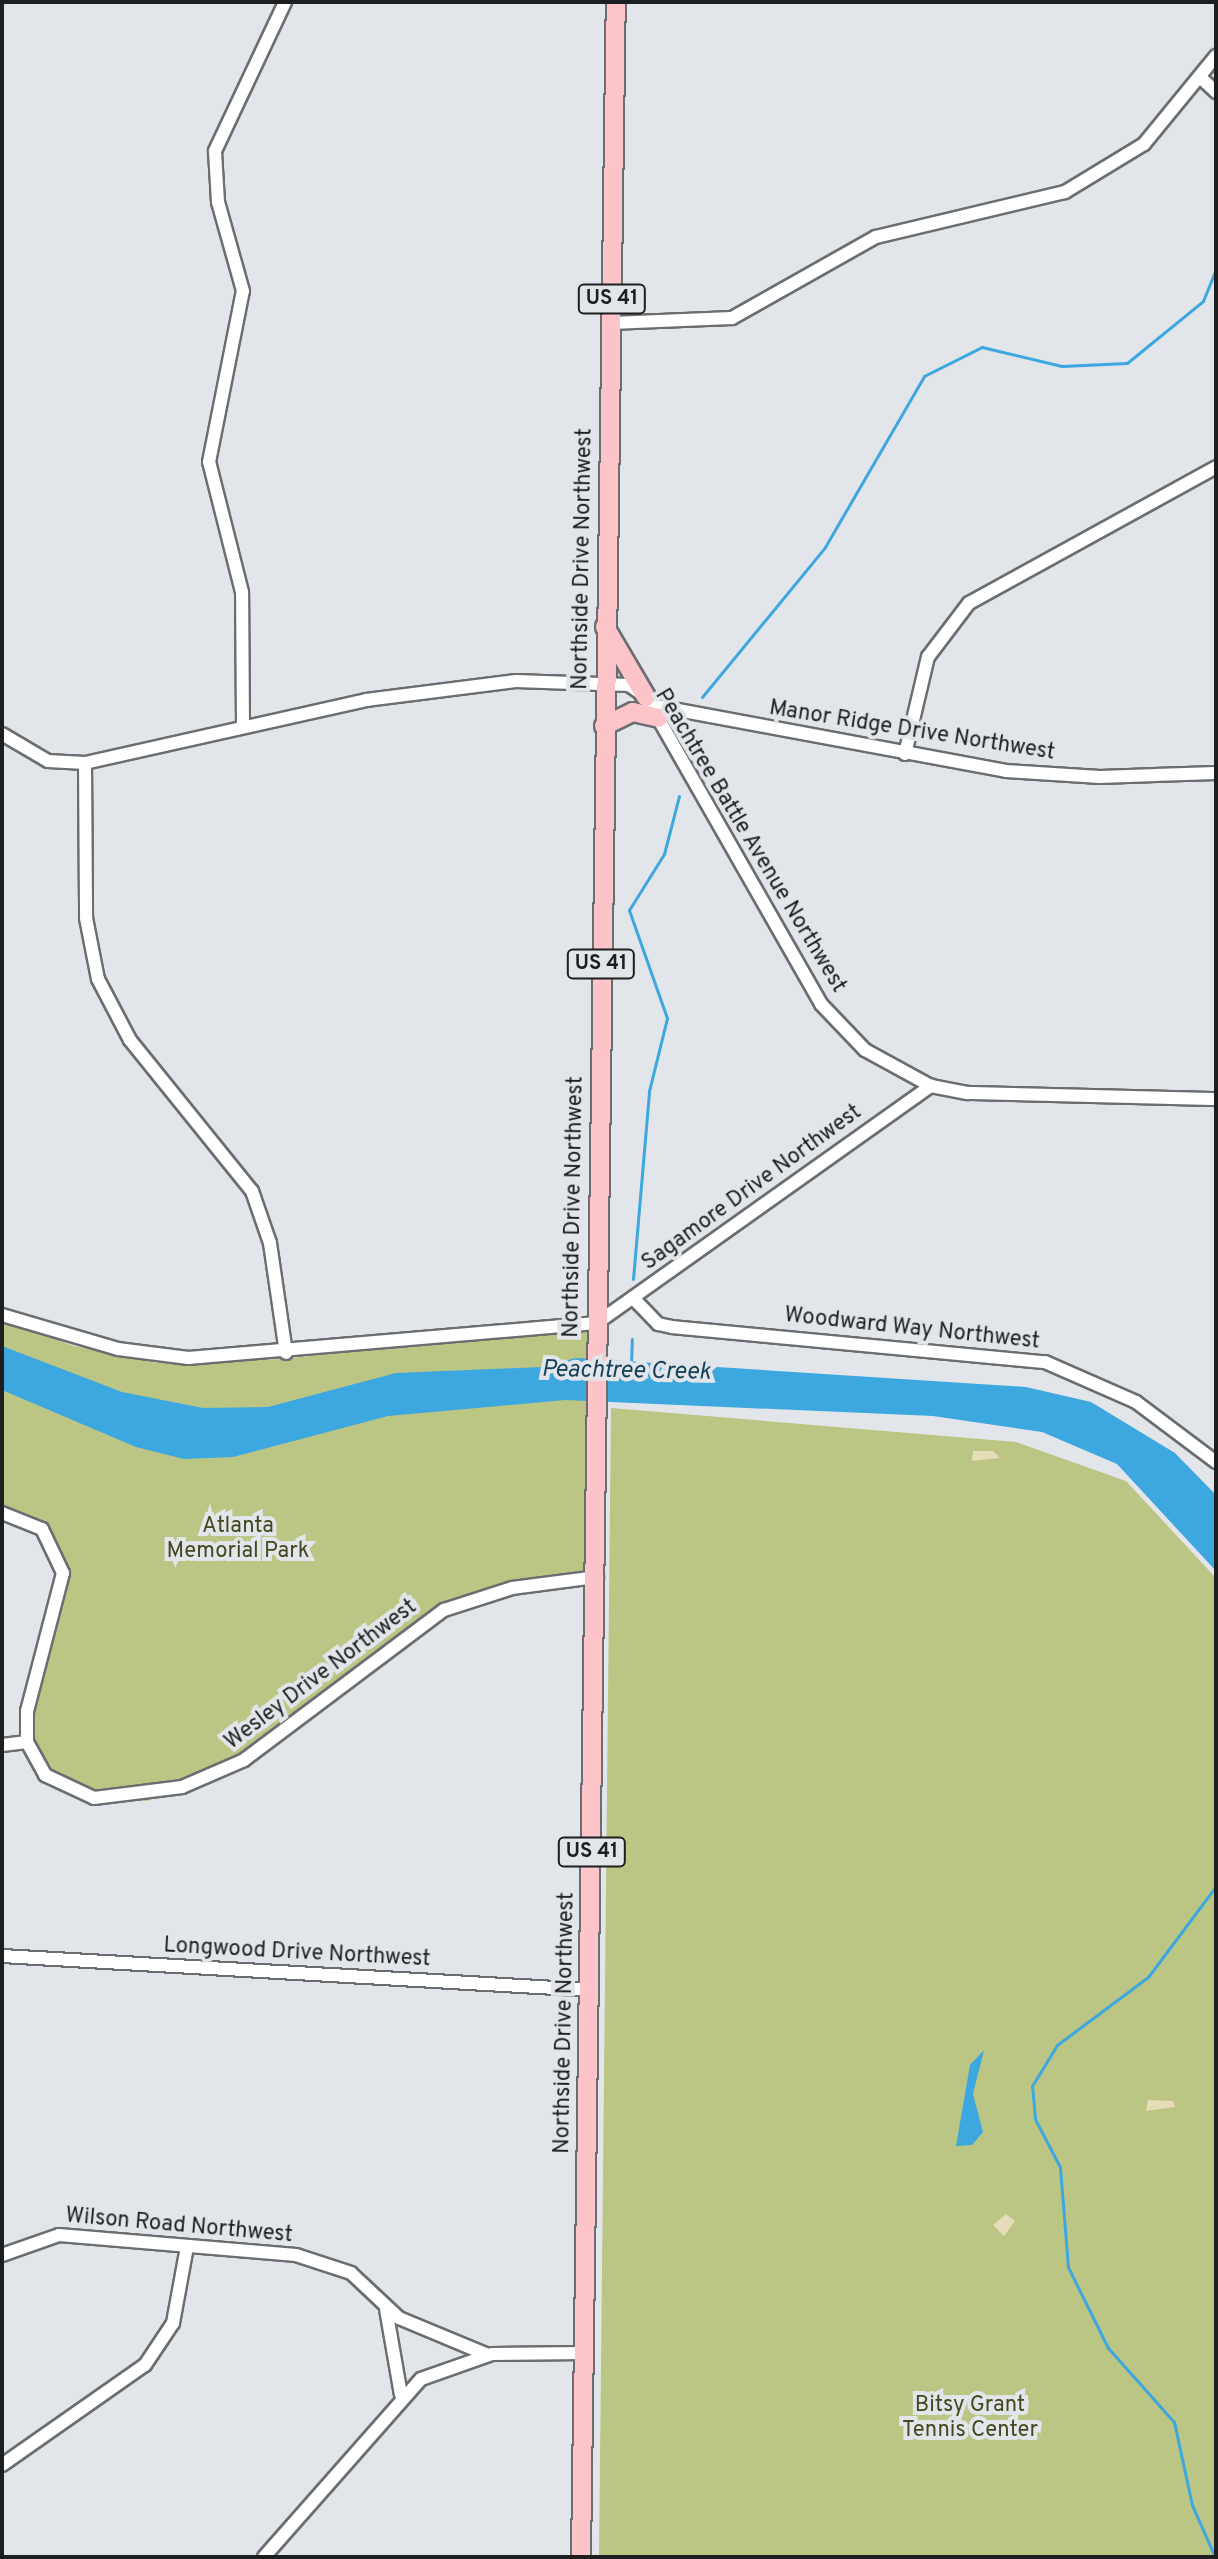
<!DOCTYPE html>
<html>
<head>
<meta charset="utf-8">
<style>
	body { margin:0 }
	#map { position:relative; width:1218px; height:2559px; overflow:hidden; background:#e2e6ea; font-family:Overpass,sans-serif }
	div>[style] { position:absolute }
	.green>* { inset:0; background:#bbc584 }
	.sand>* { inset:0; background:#e6dcb7 }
	.water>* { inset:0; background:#3da7df }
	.stream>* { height:3px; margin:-1.5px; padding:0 1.5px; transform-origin:1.5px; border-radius:1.5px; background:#3da7df }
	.roads { filter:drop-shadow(2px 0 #6a6e71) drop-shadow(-2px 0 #6a6e71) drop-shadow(0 2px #6a6e71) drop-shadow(0 -2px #6a6e71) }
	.street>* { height:12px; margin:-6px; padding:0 6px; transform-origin:6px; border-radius:6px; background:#fff }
	.primary>* { height:18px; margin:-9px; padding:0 9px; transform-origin:9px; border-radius:9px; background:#fdc5ca }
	span { translate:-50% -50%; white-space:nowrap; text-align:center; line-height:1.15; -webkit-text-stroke:8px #e2e6ea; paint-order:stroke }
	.shield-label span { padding:2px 6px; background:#e2e6ea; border:2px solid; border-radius:6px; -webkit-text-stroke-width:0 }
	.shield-label { font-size:20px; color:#1c1e1f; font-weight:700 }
	.street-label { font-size:22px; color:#1c1e1f }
	.park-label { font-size:22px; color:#42471e }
	.water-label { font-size:24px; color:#174259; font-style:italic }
	.frame { position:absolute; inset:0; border:4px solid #1c1e1f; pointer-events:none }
</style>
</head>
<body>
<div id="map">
	<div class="green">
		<i style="clip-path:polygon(2px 1320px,74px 1346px,157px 1363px,284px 1359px,603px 1321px,586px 1572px,507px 1584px,435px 1613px,219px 1772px,147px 1801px,53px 1787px,25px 1744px,67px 1578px,53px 1535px,2px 1506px)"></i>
		<i style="clip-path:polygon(611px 1408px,1016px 1442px,1126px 1481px,1216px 1578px,1216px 2557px,599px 2557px)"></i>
	</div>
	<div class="sand">
		<i style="clip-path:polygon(993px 1451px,1000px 1458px,972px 1461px,973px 1451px)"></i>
		<i style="clip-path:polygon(1148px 2100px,1173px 2101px,1175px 2107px,1146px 2111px)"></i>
		<i style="clip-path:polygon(1006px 2214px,1015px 2221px,1004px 2236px,993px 2225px)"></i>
	</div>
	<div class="water">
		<i style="clip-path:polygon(2px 1346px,122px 1392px,203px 1408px,268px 1407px,396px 1373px,542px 1367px,576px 1358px,1026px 1387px,1091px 1402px,1175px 1453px,1216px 1495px,1216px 1571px,1117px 1464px,1042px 1432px,933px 1416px,565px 1400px,388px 1416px,233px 1457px,184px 1459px,136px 1447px,2px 1390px)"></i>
		<i style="clip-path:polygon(984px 2050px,973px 2094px,983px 2132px,972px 2145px,956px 2146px,970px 2065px)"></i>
	</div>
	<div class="stream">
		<i style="left:702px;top:697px;width:194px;rotate:-50.6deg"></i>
		<i style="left:825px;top:547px;width:198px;rotate:-59.9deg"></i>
		<i style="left:924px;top:376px;width:65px;rotate:-26.6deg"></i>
		<i style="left:982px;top:347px;width:82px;rotate:13.4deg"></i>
		<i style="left:1062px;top:366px;width:65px;rotate:-2.6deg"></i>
		<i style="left:1127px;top:363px;width:98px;rotate:-39.2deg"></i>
		<i style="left:1203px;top:301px;width:35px;rotate:-68deg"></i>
		<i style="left:633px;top:1279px;width:189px;rotate:-85.1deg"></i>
		<i style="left:649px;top:1091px;width:75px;rotate:-76.1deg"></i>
		<i style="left:667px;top:1018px;width:114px;rotate:-109.4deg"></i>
		<i style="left:629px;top:910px;width:66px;rotate:-58deg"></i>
		<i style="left:664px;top:854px;width:60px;rotate:-75.5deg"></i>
		<i style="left:631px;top:1364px;width:25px;rotate:-88deg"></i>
		<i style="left:1215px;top:2557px;width:57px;rotate:-113.9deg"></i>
		<i style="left:1192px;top:2505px;width:85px;rotate:-102.2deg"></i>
		<i style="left:1174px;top:2422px;width:99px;rotate:-131.7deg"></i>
		<i style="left:1108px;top:2348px;width:90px;rotate:-116.3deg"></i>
		<i style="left:1068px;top:2267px;width:100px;rotate:-94.6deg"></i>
		<i style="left:1060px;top:2167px;width:54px;rotate:-117.5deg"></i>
		<i style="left:1035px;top:2119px;width:33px;rotate:-95deg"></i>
		<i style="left:1032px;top:2086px;width:48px;rotate:-58.6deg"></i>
		<i style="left:1057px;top:2045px;width:114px;rotate:-36.8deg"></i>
		<i style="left:1148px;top:1977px;width:114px;rotate:-53.2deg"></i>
	</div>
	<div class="roads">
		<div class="street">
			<i style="left:1200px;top:77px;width:22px;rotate:43deg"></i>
			<i style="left:611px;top:323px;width:121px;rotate:-2.4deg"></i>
			<i style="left:732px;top:318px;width:165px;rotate:-29.4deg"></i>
			<i style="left:876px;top:237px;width:194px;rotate:-13.4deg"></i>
			<i style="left:1065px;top:192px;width:92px;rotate:-31.3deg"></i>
			<i style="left:1144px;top:144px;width:114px;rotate:-50.7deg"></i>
			<i style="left:651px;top:705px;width:361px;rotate:10.5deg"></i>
			<i style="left:1006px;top:771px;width:94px;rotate:3.7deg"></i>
			<i style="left:1100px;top:777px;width:116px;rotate:-2deg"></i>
			<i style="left:243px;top:725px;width:133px;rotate:-90.4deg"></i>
			<i style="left:242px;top:592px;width:134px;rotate:-104.2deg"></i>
			<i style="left:209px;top:462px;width:174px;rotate:-78.8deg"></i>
			<i style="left:243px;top:291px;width:92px;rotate:-105.7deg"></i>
			<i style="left:218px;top:202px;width:51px;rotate:-93.4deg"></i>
			<i style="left:215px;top:151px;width:165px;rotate:-64.8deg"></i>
			<i style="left:2px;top:734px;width:53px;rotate:30.4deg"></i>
			<i style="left:48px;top:761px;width:37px;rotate:3deg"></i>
			<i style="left:85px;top:763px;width:288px;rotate:-12.6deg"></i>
			<i style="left:366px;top:700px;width:151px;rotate:-7.2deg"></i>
			<i style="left:516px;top:681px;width:113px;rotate:2deg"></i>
			<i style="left:629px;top:685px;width:21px;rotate:35deg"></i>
			<i style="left:646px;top:697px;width:353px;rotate:60.3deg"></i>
			<i style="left:821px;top:1004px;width:64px;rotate:46.3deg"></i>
			<i style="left:865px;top:1050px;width:75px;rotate:28.6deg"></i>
			<i style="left:931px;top:1086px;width:38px;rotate:11deg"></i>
			<i style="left:968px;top:1093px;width:248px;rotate:1.4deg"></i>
			<i style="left:905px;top:754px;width:100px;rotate:-76.7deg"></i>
			<i style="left:928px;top:657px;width:68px;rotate:-52.8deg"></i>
			<i style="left:969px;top:603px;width:282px;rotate:-28.8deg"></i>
			<i style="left:85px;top:763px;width:155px;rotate:89.6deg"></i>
			<i style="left:86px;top:918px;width:62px;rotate:78.9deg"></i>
			<i style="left:98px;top:979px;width:69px;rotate:62.3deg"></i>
			<i style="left:130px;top:1040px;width:194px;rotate:51.1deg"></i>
			<i style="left:252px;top:1191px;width:55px;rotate:70.9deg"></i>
			<i style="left:270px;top:1243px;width:111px;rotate:81.7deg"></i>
			<i style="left:634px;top:1299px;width:35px;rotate:46deg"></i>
			<i style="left:658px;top:1324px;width:14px;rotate:12deg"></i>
			<i style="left:672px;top:1327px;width:375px;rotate:5.4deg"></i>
			<i style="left:1045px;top:1362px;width:99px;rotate:23.7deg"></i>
			<i style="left:1136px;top:1402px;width:100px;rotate:36.9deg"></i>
			<i style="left:2px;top:1315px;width:121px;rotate:16.3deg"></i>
			<i style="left:118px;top:1349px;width:71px;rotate:7.3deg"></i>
			<i style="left:188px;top:1358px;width:410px;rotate:-4.9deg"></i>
			<i style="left:597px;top:1323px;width:410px;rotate:-35.4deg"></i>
			<i style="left:2px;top:1513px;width:43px;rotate:21.8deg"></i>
			<i style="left:42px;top:1529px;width:49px;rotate:64.5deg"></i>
			<i style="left:63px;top:1573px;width:143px;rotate:104.6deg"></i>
			<i style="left:27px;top:1711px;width:31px;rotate:90deg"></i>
			<i style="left:27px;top:1742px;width:38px;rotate:61deg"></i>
			<i style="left:45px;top:1775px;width:54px;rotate:25.1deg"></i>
			<i style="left:94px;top:1798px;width:89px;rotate:-7.1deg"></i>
			<i style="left:182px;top:1787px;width:68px;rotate:-23.5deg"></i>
			<i style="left:244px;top:1760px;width:250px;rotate:-36.9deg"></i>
			<i style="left:444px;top:1610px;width:71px;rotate:-17.9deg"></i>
			<i style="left:512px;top:1588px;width:86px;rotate:-7.4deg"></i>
			<i style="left:2px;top:1745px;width:25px;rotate:-7deg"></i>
			<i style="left:2px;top:1956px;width:588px;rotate:3.31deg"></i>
			<i style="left:2px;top:2255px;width:60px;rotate:-19.3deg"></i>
			<i style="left:59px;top:2235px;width:238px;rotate:4.8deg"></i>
			<i style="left:296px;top:2255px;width:58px;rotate:18.1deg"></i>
			<i style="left:351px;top:2273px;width:66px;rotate:43.2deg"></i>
			<i style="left:399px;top:2318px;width:96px;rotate:22.6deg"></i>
			<i style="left:386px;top:2309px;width:87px;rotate:80.1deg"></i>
			<i style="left:2px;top:2465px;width:174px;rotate:-35deg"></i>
			<i style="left:145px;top:2365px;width:50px;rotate:-56.3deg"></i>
			<i style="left:173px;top:2323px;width:77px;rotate:-79.6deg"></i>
			<i style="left:264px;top:2557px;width:237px;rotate:-48.6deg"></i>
			<i style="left:421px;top:2379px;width:75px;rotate:-19.4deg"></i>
			<i style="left:492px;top:2354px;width:92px;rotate:-0.6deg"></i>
		</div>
		<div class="primary">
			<i style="left:605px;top:627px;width:81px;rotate:59.6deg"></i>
			<i style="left:604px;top:726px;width:32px;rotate:-26deg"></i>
			<i style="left:633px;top:712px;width:26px;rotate:13deg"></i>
			<i style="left:581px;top:2557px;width:2555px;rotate:-89.22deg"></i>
		</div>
	</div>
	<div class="shield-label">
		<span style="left:612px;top:299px">US 41</span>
		<span style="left:601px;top:964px">US 41</span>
		<span style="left:592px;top:1852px">US 41</span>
	</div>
	<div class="street-label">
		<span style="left:583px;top:559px;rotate:-89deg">Northside Drive Northwest</span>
		<span style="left:912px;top:731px;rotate:9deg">Manor Ridge Drive Northwest</span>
		<span style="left:750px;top:841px;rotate:59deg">Peachtree Battle Avenue Northwest</span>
		<span style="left:752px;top:1188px;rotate:-36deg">Sagamore Drive Northwest</span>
		<span style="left:574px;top:1207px;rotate:-89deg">Northside Drive Northwest</span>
		<span style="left:912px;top:1329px;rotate:6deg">Woodward Way Northwest</span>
		<span style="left:321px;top:1675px;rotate:-37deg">Wesley Drive Northwest</span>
		<span style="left:297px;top:1953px;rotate:3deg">Longwood Drive Northwest</span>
		<span style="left:565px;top:2023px;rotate:-89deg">Northside Drive Northwest</span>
		<span style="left:179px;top:2226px;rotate:5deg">Wilson Road Northwest</span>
	</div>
	<div class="park-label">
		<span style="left:238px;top:1539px">Atlanta<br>Memorial Park</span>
		<span style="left:970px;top:2418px">Bitsy Grant<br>Tennis Center</span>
	</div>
	<div class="water-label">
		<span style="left:626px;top:1372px;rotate:1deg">Peachtree Creek</span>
	</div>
	<div class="frame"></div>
</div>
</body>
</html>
